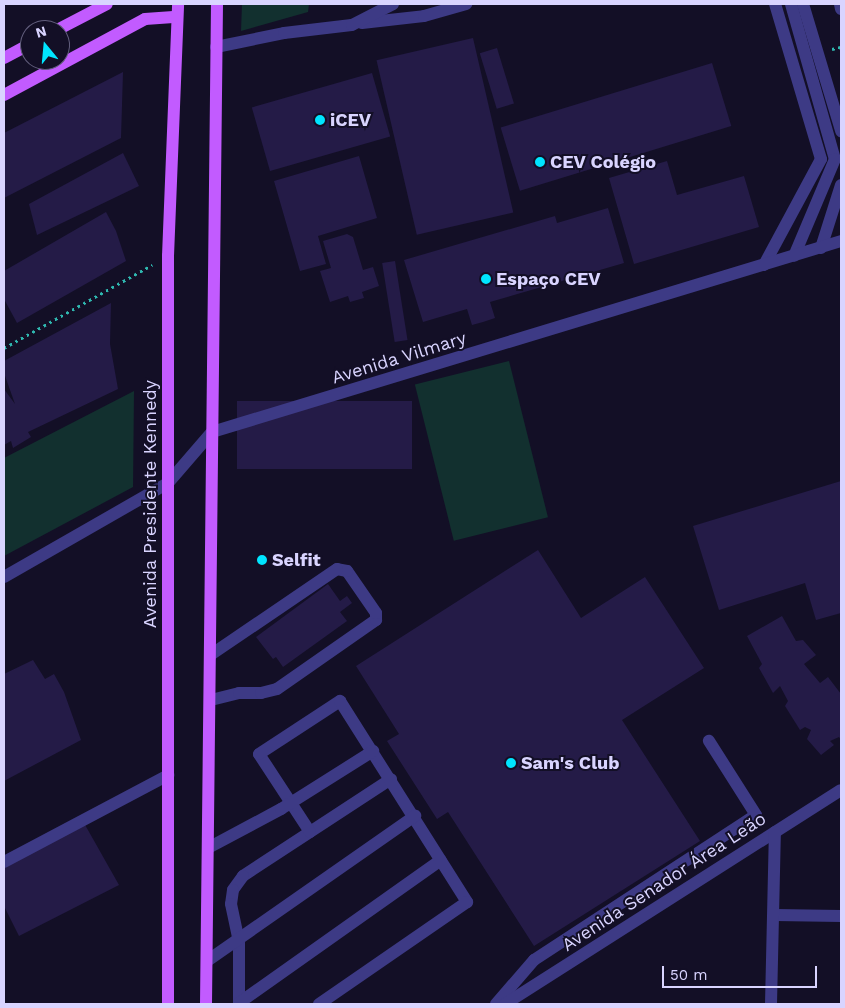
<!DOCTYPE html>
<html>
<head>
<meta charset="utf-8">
<style>
	body { margin:0 }
	#map { position:relative; width:845px; height:1008px; overflow:hidden; background:#130f26; font-family:"Work Sans",sans-serif }
	div>[style] { position:absolute }
	.green>* { inset:0; background:#12302f; transform-origin:0 0 }
	.building>* { inset:0; background:#241b47; transform-origin:0 0 }
	.path>* { height:3px; margin-top:-1.5px; transform-origin:0; background:repeating-linear-gradient(90deg,#2fb8b0 0 2.5px,transparent 0 6.5px) }
	.minor>* { height:12px; margin:-6px; padding:0 6px; transform-origin:6px; border-radius:6px; background:#3d3a85 }
	.major>* { height:12px; margin:-6px; padding:0 6px; transform-origin:6px; border-radius:6px; background:#c25bff }
	.dots>* { width:14px; height:14px; translate:-50% -50%; box-sizing:border-box; border:2px solid #130f26; border-radius:50% }
	span { translate:-50% -50%; white-space:nowrap; text-align:center; line-height:1.15; -webkit-text-stroke:4px #130f26; paint-order:stroke }
	.poi-label { font-size:18px; color:#d9d4ff; font-weight:700 }
	.left { translate:0 -50%; text-align:left }
	.street-label { font-size:18px; color:#d9d4ff }
	.frame { position:absolute; inset:0; border:5px solid #d9d4ff; pointer-events:none }
	.north { position:absolute; left:20px; top:20px; width:50px; height:50px; box-sizing:border-box; background:#130f26; border:1px solid #625e7d; border-radius:50%; rotate:343deg; font-size:14px; font-weight:700; line-height:20px; text-align:center; color:#d9d4ff }
	.north::after { content:''; display:block; margin:auto; width:18px; height:22px; background:#00e5ff; clip-path:polygon(50% 0,100% 100%,50% 72%,0 100%) }
	.scale { position:absolute; left:662px; top:966px; width:155px; height:22px; box-sizing:border-box; border:2px solid #d9d4ff; border-top:0; padding-left:6px; font-size:15px; line-height:18px; white-space:nowrap; color:#d9d4ff; -webkit-text-stroke:4px #130f26; paint-order:stroke }
</style>
</head>
<body>
<div id="map">
	<div class="green">
		<i style="clip-path:polygon(242px 4px,309px 4px,308px 12px,241px 31px)"></i>
		<i style="left:509px;top:361px;width:161px;height:97px;rotate:76deg"></i>
		<i style="clip-path:polygon(134px 391px,133px 487px,4px 556px,4px 458px)"></i>
	</div>
	<div class="building">
		<i style="left:473px;top:38px;width:179px;height:99px;rotate:77deg"></i>
		<i style="left:497px;top:48px;width:58px;height:18px;rotate:73deg"></i>
		<i style="left:712px;top:63px;width:66px;height:221px;rotate:73deg"></i>
		<i style="clip-path:polygon(123px 72px,121px 138px,4px 198px,4px 133px)"></i>
		<i style="left:372px;top:73px;width:66px;height:125px;rotate:74deg"></i>
		<i style="clip-path:polygon(123px 153px,139px 186px,37px 235px,29px 204px)"></i>
		<i style="clip-path:polygon(359px 156px,377px 218px,318px 236px,326px 264px,300px 271px,274px 181px)"></i>
		<i style="clip-path:polygon(667px 161px,677px 195px,744px 176px,759px 227px,634px 264px,609px 178px)"></i>
		<i style="clip-path:polygon(608px 208px,624px 263px,490px 302px,495px 318px,483px 322px,472px 325px,467px 309px,423px 322px,404px 260px,555px 216px,557px 223px)"></i>
		<i style="clip-path:polygon(106px 212px,116px 231px,126px 261px,17px 323px,4px 299px,4px 271px)"></i>
		<i style="clip-path:polygon(347px 234px,353px 237px,363px 270px,373px 267px,379px 286px,362px 292px,364px 298px,350px 302px,348px 296px,330px 302px,320px 271px,331px 268px,323px 241px)"></i>
		<i style="left:395px;top:261px;width:80px;height:13px;rotate:81deg"></i>
		<i style="clip-path:polygon(111px 303px,110px 344px,118px 389px,28px 432px,31px 437px,13px 448px,11px 441px,4px 445px,4px 389px,15px 404px,4px 373px,4px 361px)"></i>
		<i style="left:412px;top:401px;width:68px;height:175px;rotate:90deg"></i>
		<i style="clip-path:polygon(841px 481px,841px 613px,816px 620px,805px 583px,719px 610px,693px 526px)"></i>
		<i style="clip-path:polygon(538px 550px,581px 618px,645px 577px,704px 668px,622px 720px,700px 841px,534px 946px,448px 812px,437px 819px,387px 741px,399px 734px,356px 666px)"></i>
		<i style="clip-path:polygon(328px 584px,340px 601px,347px 596px,352px 603px,340px 612px,347px 621px,283px 667px,276px 657px,273px 659px,256px 637px)"></i>
		<i style="clip-path:polygon(782px 616px,796px 641px,803px 640px,816px 655px,804px 664px,820px 683px,828px 677px,841px 694px,841px 740px,839px 737px,830px 741px,834px 745px,821px 755px,807px 739px,811px 730px,805px 727px,800px 730px,785px 706px,788px 701px,780px 686px,773px 693px,759px 668px,762px 664px,747px 636px)"></i>
		<i style="clip-path:polygon(33px 660px,45px 679px,54px 674px,64px 692px,81px 740px,4px 781px,4px 674px)"></i>
		<i style="clip-path:polygon(84px 823px,119px 885px,19px 936px,4px 906px,4px 868px)"></i>
	</div>
	<div class="path">
		<i style="left:832px;top:49px;width:9px;rotate:-13deg"></i>
		<i style="left:4px;top:348px;width:170px;rotate:-29.3deg"></i>
	</div>
	<div class="minor">
		<i style="left:791px;top:4px;width:161px;rotate:74.2deg"></i>
		<i style="left:835px;top:159px;width:105px;rotate:112.9deg"></i>
		<i style="left:803px;top:4px;width:133px;rotate:73.3deg"></i>
		<i style="left:840px;top:4px;width:5px;rotate:79deg"></i>
		<i style="left:362px;top:23px;width:62px;rotate:-6.4deg"></i>
		<i style="left:424px;top:16px;width:44px;rotate:-15.9deg"></i>
		<i style="left:216px;top:47px;width:69px;rotate:-11.6deg"></i>
		<i style="left:284px;top:33px;width:68px;rotate:-6.7deg"></i>
		<i style="left:352px;top:25px;width:46px;rotate:-27.1deg"></i>
		<i style="left:821px;top:248px;width:66px;rotate:-72.4deg"></i>
		<i style="left:764px;top:265px;width:120px;rotate:-61.7deg"></i>
		<i style="left:821px;top:159px;width:162px;rotate:-106.5deg"></i>
		<i style="left:4px;top:577px;width:189px;rotate:-29.8deg"></i>
		<i style="left:168px;top:483px;width:67px;rotate:-49.2deg"></i>
		<i style="left:212px;top:432px;width:657px;rotate:-16.89deg"></i>
		<i style="left:211px;top:700px;width:29px;rotate:-14deg"></i>
		<i style="left:239px;top:693px;width:22px"></i>
		<i style="left:261px;top:693px;width:16px;rotate:-14deg"></i>
		<i style="left:277px;top:689px;width:121px;rotate:-34.9deg"></i>
		<i style="left:376px;top:620px;width:7px;rotate:-90deg"></i>
		<i style="left:376px;top:613px;width:51px;rotate:-124.6deg"></i>
		<i style="left:347px;top:571px;width:10px;rotate:-169deg"></i>
		<i style="left:337px;top:569px;width:151px;rotate:145.8deg"></i>
		<i style="left:391px;top:779px;width:177px;rotate:146.8deg"></i>
		<i style="left:243px;top:876px;width:17px;rotate:126deg"></i>
		<i style="left:233px;top:890px;width:14px;rotate:98deg"></i>
		<i style="left:231px;top:904px;width:38px;rotate:78deg"></i>
		<i style="left:239px;top:941px;width:62px;rotate:90deg"></i>
		<i style="left:239px;top:1003px;width:247px;rotate:-35.3deg"></i>
		<i style="left:310px;top:832px;width:93px;rotate:-123.2deg"></i>
		<i style="left:259px;top:754px;width:97px;rotate:-33.2deg"></i>
		<i style="left:340px;top:701px;width:238px;rotate:57.7deg"></i>
		<i style="left:467px;top:902px;width:180px;rotate:145.4deg"></i>
		<i style="left:208px;top:848px;width:83px;rotate:-28.1deg"></i>
		<i style="left:281px;top:809px;width:109px;rotate:-32.2deg"></i>
		<i style="left:4px;top:862px;width:186px;rotate:-27.9deg"></i>
		<i style="left:775px;top:915px;width:66px;rotate:0.9deg"></i>
		<i style="left:207px;top:961px;width:254px;rotate:-34.9deg"></i>
		<i style="left:496px;top:1004px;width:58px;rotate:-49.2deg"></i>
		<i style="left:534px;top:960px;width:265px;rotate:-33.2deg"></i>
		<i style="left:756px;top:815px;width:88px;rotate:-122.4deg"></i>
		<i style="left:505px;top:1004px;width:398px;rotate:-32.5deg"></i>
		<i style="left:771px;top:1004px;width:172px;rotate:-88.7deg"></i>
	</div>
	<div class="major">
		<i style="left:57px;top:30px;width:56px;rotate:-27.5deg"></i>
		<i style="left:4px;top:58px;width:30px;rotate:-28deg"></i>
		<i style="left:4px;top:95px;width:160px;rotate:-28.3deg"></i>
		<i style="left:145px;top:19px;width:32px;rotate:-4deg"></i>
		<i style="left:168px;top:1004px;width:748px;rotate:-90deg"></i>
		<i style="left:168px;top:256px;width:252px;rotate:-87.7deg"></i>
		<i style="left:206px;top:1004px;width:1000px;rotate:-89.37deg"></i>
	</div>
	<div class="dots">
		<i style="left:320px;top:120px;background:#00e5ff"></i>
		<i style="left:540px;top:162px;background:#00e5ff"></i>
		<i style="left:486px;top:279px;background:#00e5ff"></i>
		<i style="left:262px;top:560px;background:#00e5ff"></i>
		<i style="left:511px;top:763px;background:#00e5ff"></i>
	</div>
	<div class="poi-label">
		<span class="left" style="left:330px;top:120px">iCEV</span>
		<span class="left" style="left:550px;top:162px">CEV Colégio</span>
		<span class="left" style="left:496px;top:279px">Espaço CEV</span>
		<span class="left" style="left:272px;top:560px">Selfit</span>
		<span class="left" style="left:521px;top:763px">Sam's Club</span>
	</div>
	<div class="street-label">
		<span style="left:399px;top:358px;rotate:-17deg">Avenida Vilmary</span>
		<span style="left:150px;top:504px;rotate:-90deg">Avenida Presidente Kennedy</span>
		<span style="left:664px;top:882px;rotate:-33deg">Avenida Senador Área Leão</span>
	</div>
	<div class="frame"></div>
	<div class="north">N</div>
	<div class="scale">50 m</div>
</div>
</body>
</html>
